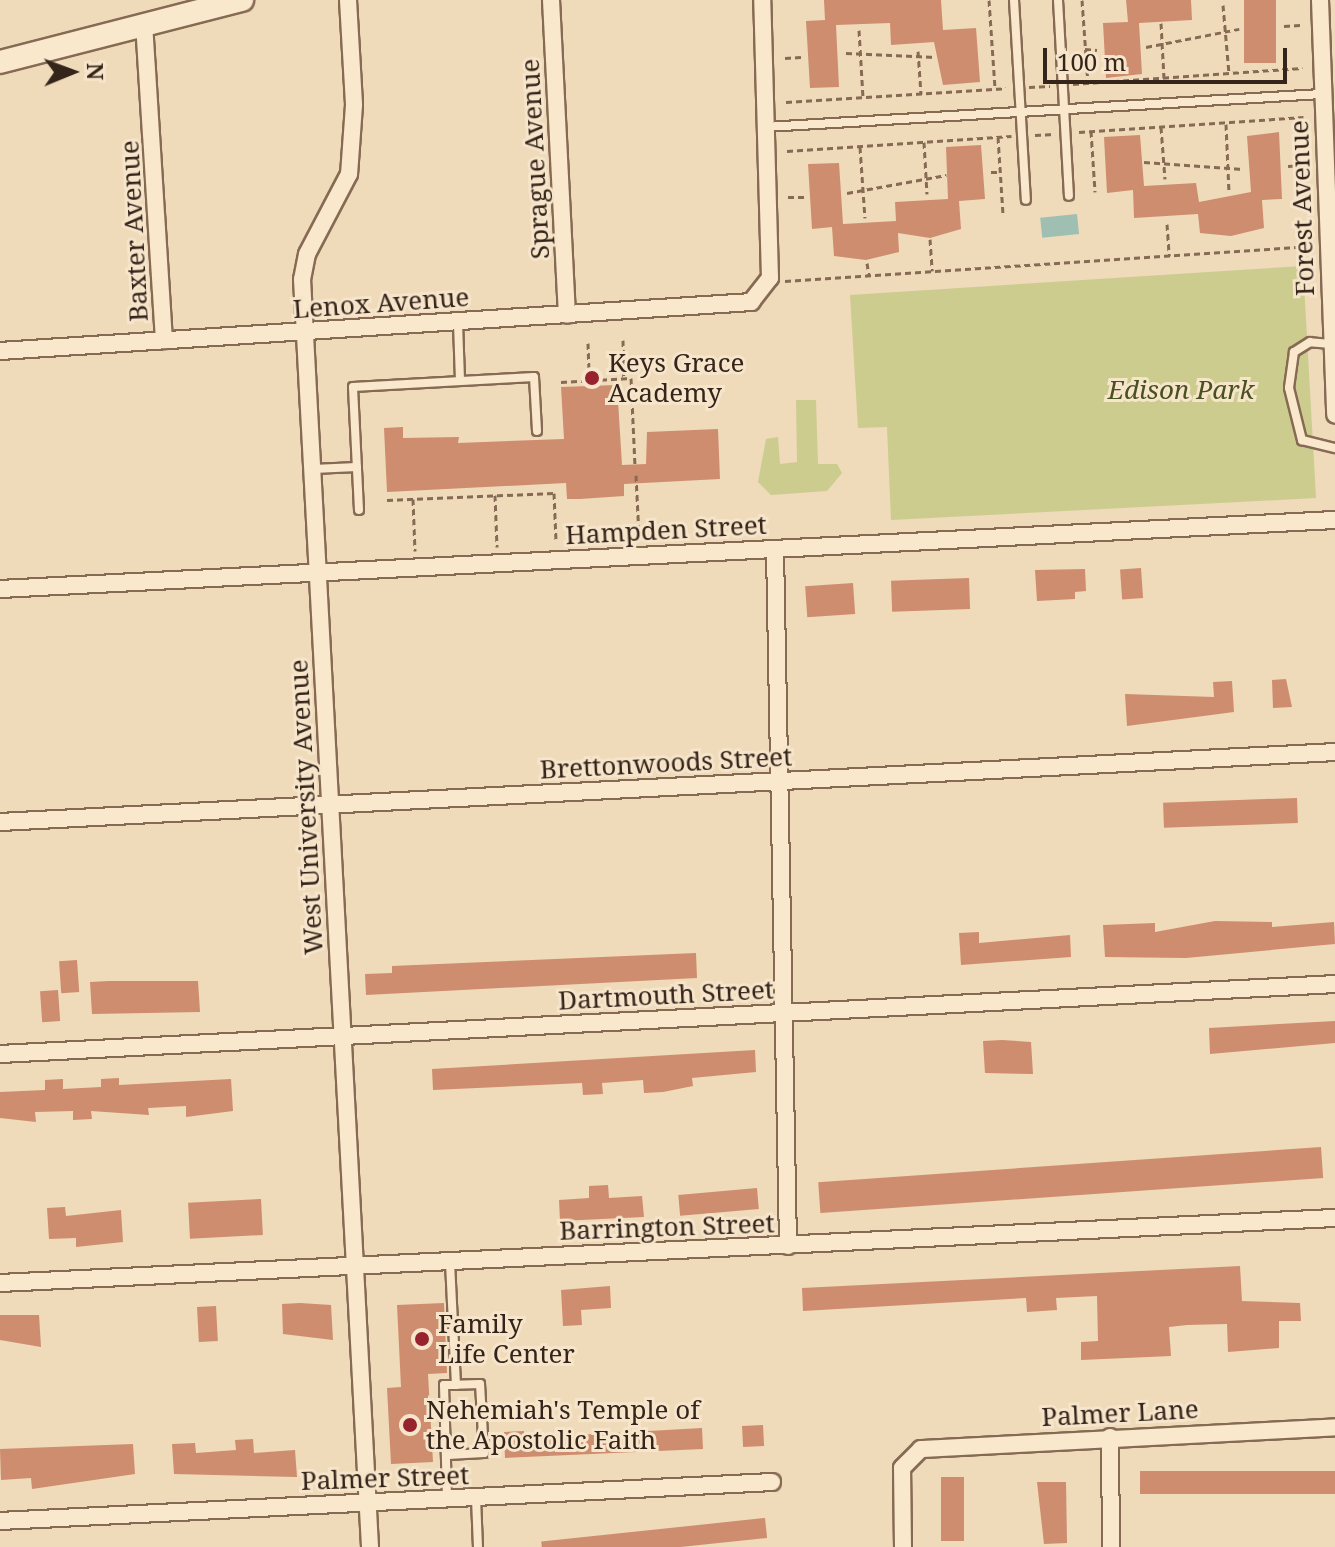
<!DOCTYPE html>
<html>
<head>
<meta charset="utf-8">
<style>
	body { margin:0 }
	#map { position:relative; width:1335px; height:1547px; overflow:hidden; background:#efdaba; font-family:"Noto Serif",serif }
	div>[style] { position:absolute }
	.green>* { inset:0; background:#cbcc8e }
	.water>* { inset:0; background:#9fbfb3; transform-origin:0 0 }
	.building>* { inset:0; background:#ce8d6e; transform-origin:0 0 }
	.path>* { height:3px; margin-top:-1.5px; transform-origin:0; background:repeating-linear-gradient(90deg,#866a54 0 6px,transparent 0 10px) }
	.roads { filter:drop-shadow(2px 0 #866a54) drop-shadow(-2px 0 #866a54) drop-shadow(0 2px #866a54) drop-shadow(0 -2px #866a54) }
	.service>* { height:8px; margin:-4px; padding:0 4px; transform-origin:4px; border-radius:4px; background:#fae8cd }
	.minor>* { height:16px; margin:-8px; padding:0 8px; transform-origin:8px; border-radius:8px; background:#fae8cd }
	.secondary>* { height:22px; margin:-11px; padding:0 11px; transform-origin:11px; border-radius:11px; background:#fae8cd }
	.dots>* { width:22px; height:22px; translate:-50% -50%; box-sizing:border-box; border:4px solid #f6e5ca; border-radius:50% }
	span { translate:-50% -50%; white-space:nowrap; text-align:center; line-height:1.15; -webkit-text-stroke:6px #f6e5ca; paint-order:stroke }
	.street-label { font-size:26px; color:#34241a }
	.poi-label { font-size:26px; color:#34241a }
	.left { translate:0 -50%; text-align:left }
	.park-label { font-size:26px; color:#495120; font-style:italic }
	.north { position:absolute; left:32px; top:32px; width:80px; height:80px; -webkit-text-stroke:6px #f6e5ca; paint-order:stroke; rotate:89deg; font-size:22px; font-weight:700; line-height:32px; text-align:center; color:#34241a }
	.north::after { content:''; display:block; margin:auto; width:28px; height:36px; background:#34241a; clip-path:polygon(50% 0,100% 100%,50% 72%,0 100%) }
	.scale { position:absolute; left:1043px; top:48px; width:244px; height:36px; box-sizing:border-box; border:4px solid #34241a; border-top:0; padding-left:10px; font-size:24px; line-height:28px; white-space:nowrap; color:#34241a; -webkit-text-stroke:6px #f6e5ca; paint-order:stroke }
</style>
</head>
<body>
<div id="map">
	<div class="green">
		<i style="clip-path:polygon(1303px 266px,1316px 498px,891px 520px,887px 427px,858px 428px,850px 295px)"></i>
		<i style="clip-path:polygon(796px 400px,816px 400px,818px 464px,837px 464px,842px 473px,827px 491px,771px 495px,758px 482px,766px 439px,778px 437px,780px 464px,797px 462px)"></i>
	</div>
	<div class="water">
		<i style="left:1077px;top:214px;width:20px;height:37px;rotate:84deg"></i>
	</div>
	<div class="building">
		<i style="clip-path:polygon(824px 0,941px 0,943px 30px,976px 28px,980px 82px,943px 85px,934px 42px,891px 45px,890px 23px,836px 25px,839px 87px,810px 88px,806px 21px,825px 20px)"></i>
		<i style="clip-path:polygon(1126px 0,1191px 0,1192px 20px,1139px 23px,1142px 74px,1106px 78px,1103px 23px,1128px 22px)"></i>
		<i style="left:1244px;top:0;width:32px;height:63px"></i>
		<i style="clip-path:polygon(1279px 132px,1282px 199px,1262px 200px,1264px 228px,1231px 236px,1200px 233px,1198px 214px,1134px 218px,1133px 190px,1107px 193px,1104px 137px,1140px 135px,1144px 186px,1196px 183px,1199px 202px,1251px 192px,1247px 136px)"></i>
		<i style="clip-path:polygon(981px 145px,985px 199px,959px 201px,961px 229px,930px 238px,898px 233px,899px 252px,866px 260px,834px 256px,832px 227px,812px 229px,808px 164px,839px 163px,843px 224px,896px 221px,895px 202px,948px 199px,946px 147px)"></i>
		<i style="clip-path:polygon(617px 385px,622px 465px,646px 464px,647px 432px,718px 429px,720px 479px,624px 484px,624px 496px,580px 499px,567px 499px,566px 483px,387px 492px,384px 428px,403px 427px,403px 438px,459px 437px,458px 443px,564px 439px,561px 387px)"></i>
		<i style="left:1141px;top:568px;width:30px;height:21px;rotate:86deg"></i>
		<i style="clip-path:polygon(1085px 569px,1086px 591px,1075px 592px,1075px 599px,1037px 601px,1035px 570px)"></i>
		<i style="left:969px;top:578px;width:31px;height:78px;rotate:88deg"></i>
		<i style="left:853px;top:583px;width:31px;height:48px;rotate:86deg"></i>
		<i style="clip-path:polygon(1286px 679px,1292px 707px,1273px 708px,1272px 680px)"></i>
		<i style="clip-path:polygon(1232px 681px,1234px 712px,1127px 726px,1125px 694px,1214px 697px,1213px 682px)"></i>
		<i style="left:1297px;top:798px;width:25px;height:134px;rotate:88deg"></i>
		<i style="clip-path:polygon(1215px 921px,1272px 922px,1272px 927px,1334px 922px,1335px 944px,1186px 958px,1105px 957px,1103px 925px,1155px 923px,1155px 932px)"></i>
		<i style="clip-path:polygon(979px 932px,979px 943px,1070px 935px,1071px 957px,961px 965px,959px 933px)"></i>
		<i style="clip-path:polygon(696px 953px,697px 978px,366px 995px,365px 974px,392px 973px,392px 966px)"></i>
		<i style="left:77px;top:960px;width:32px;height:18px;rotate:86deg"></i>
		<i style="clip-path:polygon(109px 981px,198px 981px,200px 1012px,92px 1014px,90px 982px)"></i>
		<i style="left:58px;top:990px;width:31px;height:18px;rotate:86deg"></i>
		<i style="clip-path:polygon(1335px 1021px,1335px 1043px,1210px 1054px,1209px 1028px)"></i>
		<i style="clip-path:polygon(1002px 1040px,1031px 1042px,1033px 1074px,985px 1073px,983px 1041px)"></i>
		<i style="clip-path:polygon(755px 1050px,756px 1072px,692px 1078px,693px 1086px,663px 1092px,644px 1093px,643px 1080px,602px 1083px,603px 1094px,583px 1095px,582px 1083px,433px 1090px,432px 1069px)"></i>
		<i style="clip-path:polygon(119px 1078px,119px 1085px,231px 1079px,233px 1111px,186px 1117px,186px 1106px,148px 1108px,149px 1115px,91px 1111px,92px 1119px,73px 1120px,73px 1111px,35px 1112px,36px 1122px,0 1118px,0 1092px,45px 1090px,45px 1080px,63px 1079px,63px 1089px,101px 1087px,101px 1079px)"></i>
		<i style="left:1321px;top:1147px;width:31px;height:504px;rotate:86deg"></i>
		<i style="clip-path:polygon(608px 1185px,609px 1198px,642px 1196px,644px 1217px,560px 1221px,559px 1200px,589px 1198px,589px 1186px)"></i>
		<i style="left:757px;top:1188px;width:21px;height:79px;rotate:85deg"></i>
		<i style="left:261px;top:1199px;width:36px;height:73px;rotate:87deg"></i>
		<i style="clip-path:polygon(65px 1207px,66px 1216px,121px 1210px,123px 1242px,76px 1247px,76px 1238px,49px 1239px,47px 1208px)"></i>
		<i style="clip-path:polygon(1240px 1266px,1242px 1301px,1300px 1303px,1301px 1321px,1279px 1321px,1279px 1348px,1228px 1352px,1227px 1324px,1187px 1325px,1169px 1327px,1171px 1356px,1081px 1360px,1081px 1342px,1098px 1341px,1097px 1296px,1056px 1298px,1057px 1310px,1027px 1312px,1026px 1298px,803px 1311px,802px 1288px)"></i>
		<i style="clip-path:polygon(610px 1286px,611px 1308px,581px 1310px,582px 1325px,563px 1326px,561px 1290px)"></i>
		<i style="clip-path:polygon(300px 1303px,331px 1305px,333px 1340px,283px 1334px,282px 1304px)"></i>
		<i style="clip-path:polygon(444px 1303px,447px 1373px,428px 1374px,433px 1462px,391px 1464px,387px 1388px,401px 1387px,397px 1305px)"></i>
		<i style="left:216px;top:1306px;width:35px;height:19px;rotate:87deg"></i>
		<i style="clip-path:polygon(0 1315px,39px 1315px,41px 1347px,0 1340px)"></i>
		<i style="left:763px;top:1425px;width:21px;height:21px;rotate:87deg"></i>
		<i style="clip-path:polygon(702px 1428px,703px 1449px,505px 1458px,504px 1432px,524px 1431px,524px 1438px)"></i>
		<i style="clip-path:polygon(253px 1439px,254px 1453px,295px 1450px,297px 1477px,174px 1474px,172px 1444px,195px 1443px,196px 1453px,236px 1450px,235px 1440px)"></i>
		<i style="clip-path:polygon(133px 1444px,135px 1474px,32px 1489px,31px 1478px,1px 1480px,0 1449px)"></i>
		<i style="left:1335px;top:1471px;width:23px;height:195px;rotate:90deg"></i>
		<i style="left:941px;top:1477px;width:23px;height:64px"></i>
		<i style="clip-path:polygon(1037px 1482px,1066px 1482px,1067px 1543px,1044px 1544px)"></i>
		<i style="left:765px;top:1518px;width:20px;height:225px;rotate:84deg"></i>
	</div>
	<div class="path">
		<i style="left:989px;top:0;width:88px;rotate:86.1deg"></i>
		<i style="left:1082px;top:0;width:83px;rotate:85.9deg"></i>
		<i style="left:1223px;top:5px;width:68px;rotate:85deg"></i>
		<i style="left:1161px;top:23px;width:55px;rotate:86.9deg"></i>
		<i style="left:1284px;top:26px;width:16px;rotate:-4deg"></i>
		<i style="left:859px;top:30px;width:67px;rotate:86.6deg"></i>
		<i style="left:1146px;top:47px;width:95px;rotate:-11deg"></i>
		<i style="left:1085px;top:49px;width:12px;rotate:5deg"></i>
		<i style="left:918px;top:51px;width:43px;rotate:86deg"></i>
		<i style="left:846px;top:53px;width:90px;rotate:2.5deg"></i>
		<i style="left:785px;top:58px;width:16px;rotate:-4deg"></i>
		<i style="left:1073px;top:84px;width:230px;rotate:-4deg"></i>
		<i style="left:1029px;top:87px;width:21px;rotate:-3deg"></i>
		<i style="left:786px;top:102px;width:220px;rotate:-3.6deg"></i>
		<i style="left:1226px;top:124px;width:68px;rotate:87.5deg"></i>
		<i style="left:1161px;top:127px;width:52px;rotate:85.6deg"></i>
		<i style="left:1091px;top:131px;width:61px;rotate:86.2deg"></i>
		<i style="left:1079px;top:132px;width:225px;rotate:-3.8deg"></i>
		<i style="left:1035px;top:135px;width:20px;rotate:-3deg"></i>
		<i style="left:998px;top:137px;width:77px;rotate:86.3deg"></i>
		<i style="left:924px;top:142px;width:52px;rotate:86.7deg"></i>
		<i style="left:860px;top:147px;width:71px;rotate:86deg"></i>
		<i style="left:787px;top:151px;width:225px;rotate:-3.8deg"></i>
		<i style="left:1144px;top:162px;width:99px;rotate:4deg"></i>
		<i style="left:1288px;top:166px;width:16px;rotate:-4deg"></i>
		<i style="left:991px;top:172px;width:9px"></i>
		<i style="left:847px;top:193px;width:101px;rotate:-10.3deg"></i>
		<i style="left:788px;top:197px;width:16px"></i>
		<i style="left:1167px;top:224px;width:32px;rotate:86deg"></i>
		<i style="left:930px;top:239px;width:32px;rotate:86deg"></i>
		<i style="left:867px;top:263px;width:12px;rotate:81deg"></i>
		<i style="left:785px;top:281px;width:528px;rotate:-3.8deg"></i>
		<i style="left:623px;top:340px;width:39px;rotate:89deg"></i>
		<i style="left:588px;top:343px;width:38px;rotate:88deg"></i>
		<i style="left:561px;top:382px;width:70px;rotate:-3.3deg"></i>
		<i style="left:631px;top:378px;width:87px;rotate:87.4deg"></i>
		<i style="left:636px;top:475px;width:62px;rotate:87.2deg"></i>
		<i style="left:495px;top:495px;width:52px;rotate:87.8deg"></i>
		<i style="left:413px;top:499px;width:52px;rotate:87.8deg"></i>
		<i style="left:387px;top:500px;width:167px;rotate:-2.4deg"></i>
		<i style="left:554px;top:493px;width:48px;rotate:87.6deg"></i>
	</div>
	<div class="roads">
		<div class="service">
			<i style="left:1014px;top:0;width:200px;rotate:86.6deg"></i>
			<i style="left:1058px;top:0;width:196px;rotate:86.8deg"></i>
			<i style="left:766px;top:127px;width:557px;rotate:-3.4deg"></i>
			<i style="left:458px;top:323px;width:58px;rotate:88deg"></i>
			<i style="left:1331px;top:344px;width:21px;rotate:-175deg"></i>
			<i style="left:1310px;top:342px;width:19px;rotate:148deg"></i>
			<i style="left:1294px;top:352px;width:36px;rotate:98deg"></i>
			<i style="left:1289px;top:388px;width:54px;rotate:76deg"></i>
			<i style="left:1302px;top:440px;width:34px;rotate:14deg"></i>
			<i style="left:313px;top:469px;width:44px;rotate:-2.6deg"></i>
			<i style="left:359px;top:510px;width:123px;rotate:-92.8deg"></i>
			<i style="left:353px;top:387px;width:181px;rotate:-3.2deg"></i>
			<i style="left:534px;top:377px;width:54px;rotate:86.8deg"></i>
			<i style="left:448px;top:1455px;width:36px;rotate:-3deg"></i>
			<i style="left:484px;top:1453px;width:69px;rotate:-93.3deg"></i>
			<i style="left:480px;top:1384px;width:24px;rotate:178deg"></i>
			<i style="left:476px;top:1498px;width:49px;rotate:87.7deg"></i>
			<i style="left:447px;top:1499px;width:114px;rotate:-91.5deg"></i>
			<i style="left:444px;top:1385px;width:12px"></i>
			<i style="left:456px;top:1385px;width:124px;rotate:-92.8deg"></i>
		</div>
		<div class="minor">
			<i style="left:348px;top:0;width:105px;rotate:86.7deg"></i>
			<i style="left:354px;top:105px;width:69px;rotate:94.1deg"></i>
			<i style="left:349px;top:174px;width:90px;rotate:117.7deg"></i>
			<i style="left:307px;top:254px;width:25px;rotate:101deg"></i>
			<i style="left:302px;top:279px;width:1270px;rotate:86.93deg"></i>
			<i style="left:551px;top:0;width:315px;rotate:87.1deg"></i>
			<i style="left:1320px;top:0;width:415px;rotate:87.9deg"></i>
			<i style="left:144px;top:23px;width:318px;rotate:86.4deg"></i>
			<i style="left:0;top:351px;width:753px;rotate:-3.73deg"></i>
			<i style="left:751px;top:302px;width:31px;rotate:-52deg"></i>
			<i style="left:770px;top:278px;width:278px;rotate:-91.6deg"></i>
			<i style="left:775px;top:549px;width:697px;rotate:88.93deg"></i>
			<i style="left:0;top:589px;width:1337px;rotate:-2.96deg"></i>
			<i style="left:0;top:822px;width:1337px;rotate:-3deg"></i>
			<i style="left:0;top:1054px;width:1337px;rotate:-3deg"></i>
			<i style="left:0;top:1283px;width:1337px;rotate:-2.79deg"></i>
			<i style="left:1110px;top:1437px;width:110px;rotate:89.5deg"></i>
			<i style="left:0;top:1521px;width:773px;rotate:-2.89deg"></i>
			<i style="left:903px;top:1547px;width:79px;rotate:-90.7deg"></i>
			<i style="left:902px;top:1468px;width:27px;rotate:-45deg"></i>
			<i style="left:921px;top:1449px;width:415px;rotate:-3deg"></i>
		</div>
		<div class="secondary">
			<i style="left:0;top:62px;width:250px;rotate:-14.4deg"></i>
		</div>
	</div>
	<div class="dots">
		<i style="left:592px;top:378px;background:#96232e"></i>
		<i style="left:422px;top:1339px;background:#96232e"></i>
		<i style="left:410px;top:1425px;background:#96232e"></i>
	</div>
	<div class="street-label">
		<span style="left:535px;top:159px;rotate:-93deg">Sprague Avenue</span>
		<span style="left:1302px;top:208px;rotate:-92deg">Forest Avenue</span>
		<span style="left:134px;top:231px;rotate:-93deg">Baxter Avenue</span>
		<span style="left:381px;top:303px;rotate:-4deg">Lenox Avenue</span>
		<span style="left:666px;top:530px;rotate:-3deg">Hampden Street</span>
		<span style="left:666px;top:763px;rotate:-3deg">Brettonwoods Street</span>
		<span style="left:306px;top:807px;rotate:-93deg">West University Avenue</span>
		<span style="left:666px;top:995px;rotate:-3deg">Dartmouth Street</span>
		<span style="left:667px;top:1227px;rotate:-2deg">Barrington Street</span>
		<span style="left:1120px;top:1413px;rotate:-3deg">Palmer Lane</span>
		<span style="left:385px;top:1478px;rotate:-2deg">Palmer Street</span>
	</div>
	<div class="poi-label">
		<span class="left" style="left:608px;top:378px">Keys Grace<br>Academy</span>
		<span class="left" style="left:438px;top:1339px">Family<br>Life Center</span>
		<span class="left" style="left:426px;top:1425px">Nehemiah's Temple of<br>the Apostolic Faith</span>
	</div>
	<div class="park-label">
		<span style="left:1181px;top:390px">Edison Park</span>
	</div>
	<div class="north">N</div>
	<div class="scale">100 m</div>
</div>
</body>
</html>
